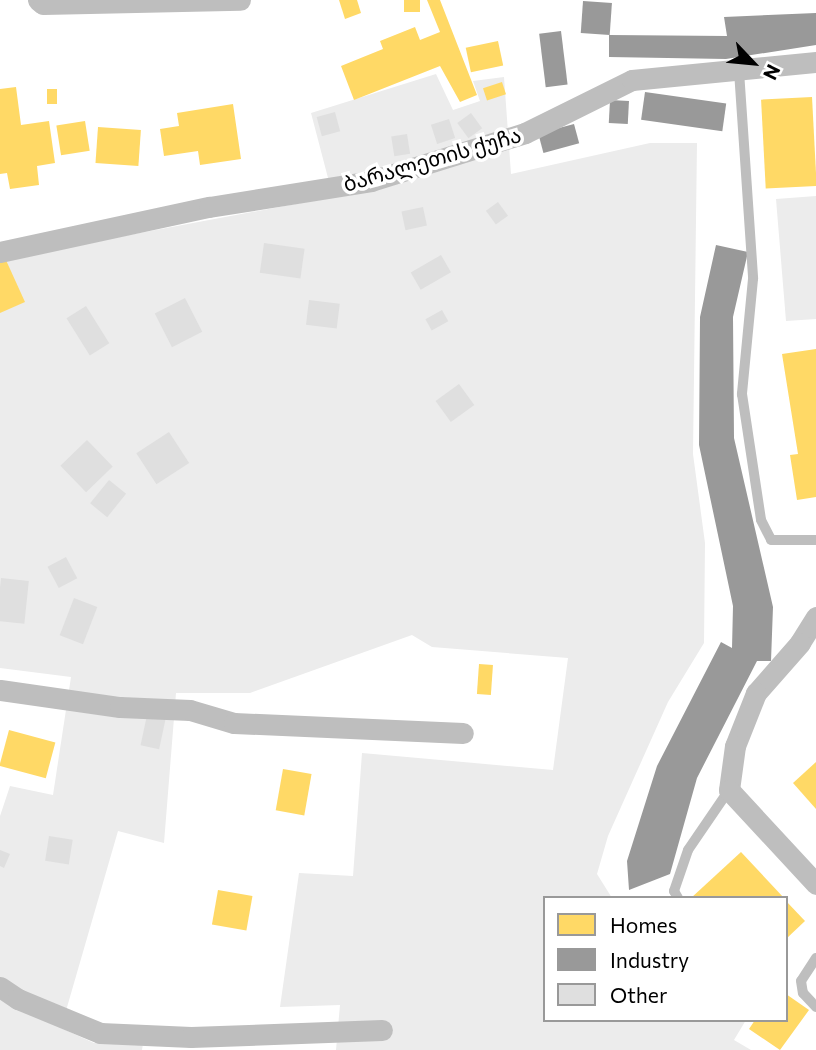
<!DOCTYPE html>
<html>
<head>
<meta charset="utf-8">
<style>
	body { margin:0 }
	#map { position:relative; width:816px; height:1050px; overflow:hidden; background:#fff; font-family:Commissioner,"Noto Sans Georgian",sans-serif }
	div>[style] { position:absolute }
	.green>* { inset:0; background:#ececec }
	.homes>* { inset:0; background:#ffd966; transform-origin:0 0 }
	.industry>* { inset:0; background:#999; transform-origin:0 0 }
	.building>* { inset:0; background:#dfdfdf; transform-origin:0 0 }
	.service>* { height:10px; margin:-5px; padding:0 5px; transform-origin:5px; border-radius:5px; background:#bebebe }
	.minor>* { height:21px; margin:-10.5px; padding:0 10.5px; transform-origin:10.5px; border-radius:10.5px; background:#bebebe }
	span { translate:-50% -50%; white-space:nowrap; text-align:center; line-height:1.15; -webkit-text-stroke:7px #fff; paint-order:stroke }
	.street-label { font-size:21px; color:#000 }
	.legend { position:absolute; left:543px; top:896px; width:245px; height:126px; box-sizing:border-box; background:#fff; border:2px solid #999; margin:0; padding:9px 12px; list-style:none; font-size:21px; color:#000 }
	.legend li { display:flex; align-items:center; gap:14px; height:35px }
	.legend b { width:35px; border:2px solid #999 }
	.north { position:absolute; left:718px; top:28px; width:70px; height:70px; -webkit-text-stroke:5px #fff; paint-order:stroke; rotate:116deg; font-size:19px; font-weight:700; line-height:28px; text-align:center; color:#000 }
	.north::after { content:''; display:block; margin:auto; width:24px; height:32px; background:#000; clip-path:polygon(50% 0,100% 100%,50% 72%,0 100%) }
</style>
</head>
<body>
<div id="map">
	<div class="green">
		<i style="clip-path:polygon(436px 74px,453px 110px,480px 101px,473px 81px,504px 77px,511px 174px,650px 143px,697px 143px,693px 454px,705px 543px,704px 643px,668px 702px,608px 836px,597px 874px,612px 898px,545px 898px,545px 1020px,746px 1020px,734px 1040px,751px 1050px,336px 1050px,340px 1005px,280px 1007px,299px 873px,353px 876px,362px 753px,553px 770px,568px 658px,432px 647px,412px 635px,250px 693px,176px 693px,164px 843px,118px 831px,61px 1028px,94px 1043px,143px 1044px,142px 1050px,0 1050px,0 816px,10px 786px,53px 795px,71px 677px,0 668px,0 259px,333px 197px,311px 113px)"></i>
		<i style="clip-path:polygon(816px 196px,816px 319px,786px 321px,776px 199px)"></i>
	</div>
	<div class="homes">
		<i style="clip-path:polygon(339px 0,357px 0,361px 13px,345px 19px)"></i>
		<i style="left:404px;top:0;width:16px;height:12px"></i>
		<i style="clip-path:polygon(427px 0,440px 0,477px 95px,460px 102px,440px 66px,354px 100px,341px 66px,383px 49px,380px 41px,415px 27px,420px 40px,440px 32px)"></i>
		<i style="left:498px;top:41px;width:25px;height:33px;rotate:78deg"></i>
		<i style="left:502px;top:82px;width:13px;height:20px;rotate:72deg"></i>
		<i style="clip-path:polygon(16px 87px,21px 125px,49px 121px,55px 163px,37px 166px,39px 185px,10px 189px,7px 173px,0 174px,0 89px)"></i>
		<i style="left:47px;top:89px;width:10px;height:15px"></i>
		<i style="left:812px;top:97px;width:89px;height:51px;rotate:87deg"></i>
		<i style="clip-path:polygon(233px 104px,241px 159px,200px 165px,198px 151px,164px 156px,160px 129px,179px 126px,177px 113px)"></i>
		<i style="left:85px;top:121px;width:30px;height:29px;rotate:81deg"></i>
		<i style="left:98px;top:127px;width:43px;height:36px;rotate:4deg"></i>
		<i style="clip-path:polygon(5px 258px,25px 302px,0 313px,0 260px)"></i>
		<i style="clip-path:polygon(816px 349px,816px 497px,797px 500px,790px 455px,798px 454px,782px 354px)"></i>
		<i style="left:479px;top:664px;width:14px;height:30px;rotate:4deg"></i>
		<i style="left:9px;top:730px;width:48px;height:37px;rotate:15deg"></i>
		<i style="clip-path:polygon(816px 762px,816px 809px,793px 783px)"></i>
		<i style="left:283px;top:769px;width:29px;height:42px;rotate:10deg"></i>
		<i style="clip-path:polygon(741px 852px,784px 898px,691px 898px)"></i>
		<i style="left:218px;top:890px;width:35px;height:35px;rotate:10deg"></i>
		<i style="clip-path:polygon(786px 901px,805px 921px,786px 939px)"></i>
		<i style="clip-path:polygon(786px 994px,809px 1010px,780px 1050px,749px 1029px,755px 1020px,786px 1020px)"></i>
	</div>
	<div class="industry">
		<i style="left:583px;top:1px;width:29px;height:32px;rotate:4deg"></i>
		<i style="clip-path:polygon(816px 13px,816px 45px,726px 59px,609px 57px,609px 35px,727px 36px,724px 17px)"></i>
		<i style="left:561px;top:31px;width:54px;height:22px;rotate:83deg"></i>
		<i style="left:645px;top:92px;width:82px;height:28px;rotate:8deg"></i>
		<i style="left:610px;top:100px;width:19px;height:23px;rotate:3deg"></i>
		<i style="left:574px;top:124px;width:20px;height:37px;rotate:75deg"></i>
		<i style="clip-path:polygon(716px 245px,748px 252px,733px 317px,734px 438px,773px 607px,771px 661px,757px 661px,697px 778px,670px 874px,629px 890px,627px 861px,657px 766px,721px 642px,732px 648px,733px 606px,699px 445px,700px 317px)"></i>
	</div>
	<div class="building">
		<i style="left:335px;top:112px;width:20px;height:19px;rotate:75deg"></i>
		<i style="left:471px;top:113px;width:19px;height:17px;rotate:54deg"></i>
		<i style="left:449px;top:119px;width:20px;height:19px;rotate:72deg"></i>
		<i style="left:407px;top:134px;width:20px;height:16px;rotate:81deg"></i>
		<i style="left:498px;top:202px;width:17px;height:15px;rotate:54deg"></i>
		<i style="left:423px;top:207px;width:19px;height:22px;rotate:78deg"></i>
		<i style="left:264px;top:243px;width:41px;height:30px;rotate:8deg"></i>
		<i style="left:441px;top:255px;width:20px;height:35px;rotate:60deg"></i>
		<i style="left:185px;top:298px;width:38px;height:34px;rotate:63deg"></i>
		<i style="left:309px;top:300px;width:31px;height:25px;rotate:7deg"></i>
		<i style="left:86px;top:306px;width:44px;height:23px;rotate:58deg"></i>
		<i style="left:442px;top:310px;width:13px;height:19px;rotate:61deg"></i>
		<i style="left:459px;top:384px;width:26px;height:29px;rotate:54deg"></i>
		<i style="left:169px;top:432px;width:37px;height:39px;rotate:57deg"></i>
		<i style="left:87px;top:440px;width:37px;height:37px;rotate:46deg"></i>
		<i style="left:109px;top:480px;width:22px;height:30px;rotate:39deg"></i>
		<i style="left:66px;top:557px;width:24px;height:21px;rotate:62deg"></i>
		<i style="left:1px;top:578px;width:28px;height:43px;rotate:6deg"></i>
		<i style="left:74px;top:598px;width:25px;height:40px;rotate:21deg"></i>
		<i style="left:147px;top:715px;width:19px;height:31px;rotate:12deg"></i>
		<i style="left:49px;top:836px;width:24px;height:25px;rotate:9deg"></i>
		<i style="clip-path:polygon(0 850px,10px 854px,4px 868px,0 866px)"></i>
	</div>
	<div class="service">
		<i style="left:739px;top:71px;width:208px;rotate:86.1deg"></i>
		<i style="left:753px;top:279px;width:116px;rotate:95.5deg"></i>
		<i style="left:742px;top:394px;width:127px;rotate:81.4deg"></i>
		<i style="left:761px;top:520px;width:22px;rotate:63deg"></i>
		<i style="left:771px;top:540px;width:45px"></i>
		<i style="left:678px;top:898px;width:8px;rotate:-120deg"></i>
		<i style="left:674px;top:891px;width:43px;rotate:-71.1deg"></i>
		<i style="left:688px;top:850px;width:73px;rotate:-55.7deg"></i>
		<i style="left:816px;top:958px;width:27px;rotate:123deg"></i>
		<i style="left:801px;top:981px;width:12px;rotate:81deg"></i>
		<i style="left:803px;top:993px;width:19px;rotate:47deg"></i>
	</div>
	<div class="minor">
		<i style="left:38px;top:0;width:6px;rotate:39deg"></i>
		<i style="left:43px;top:4px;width:197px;rotate:-1.2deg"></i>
		<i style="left:0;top:252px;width:214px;rotate:-12.2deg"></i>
		<i style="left:209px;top:207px;width:164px;rotate:-9.1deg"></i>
		<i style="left:371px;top:181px;width:161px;rotate:-17.3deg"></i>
		<i style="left:525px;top:133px;width:119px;rotate:-26.4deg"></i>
		<i style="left:632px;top:80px;width:185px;rotate:-5.6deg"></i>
		<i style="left:816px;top:617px;width:31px;rotate:122deg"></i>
		<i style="left:800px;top:643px;width:67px;rotate:131.3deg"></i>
		<i style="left:756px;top:693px;width:57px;rotate:111.6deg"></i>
		<i style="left:735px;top:746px;width:44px;rotate:97.8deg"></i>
		<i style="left:729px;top:790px;width:128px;rotate:47.2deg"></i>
		<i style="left:0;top:690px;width:121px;rotate:8.1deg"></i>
		<i style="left:120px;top:707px;width:70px;rotate:2.5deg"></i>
		<i style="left:190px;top:710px;width:46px;rotate:16.5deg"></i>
		<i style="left:234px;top:723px;width:229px;rotate:2.5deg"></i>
		<i style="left:0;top:987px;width:22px;rotate:34deg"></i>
		<i style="left:18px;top:999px;width:89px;rotate:22.5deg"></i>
		<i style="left:100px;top:1033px;width:91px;rotate:2.5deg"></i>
		<i style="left:191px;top:1037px;width:191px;rotate:-2.1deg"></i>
	</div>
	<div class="street-label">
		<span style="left:432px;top:159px;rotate:-16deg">ბარალეთის ქუჩა</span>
	</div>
	<ul class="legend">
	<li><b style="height:19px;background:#ffd966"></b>Homes</li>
	<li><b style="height:19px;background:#999"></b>Industry</li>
	<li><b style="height:19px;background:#dfdfdf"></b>Other</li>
	</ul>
	<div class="north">N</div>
</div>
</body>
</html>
